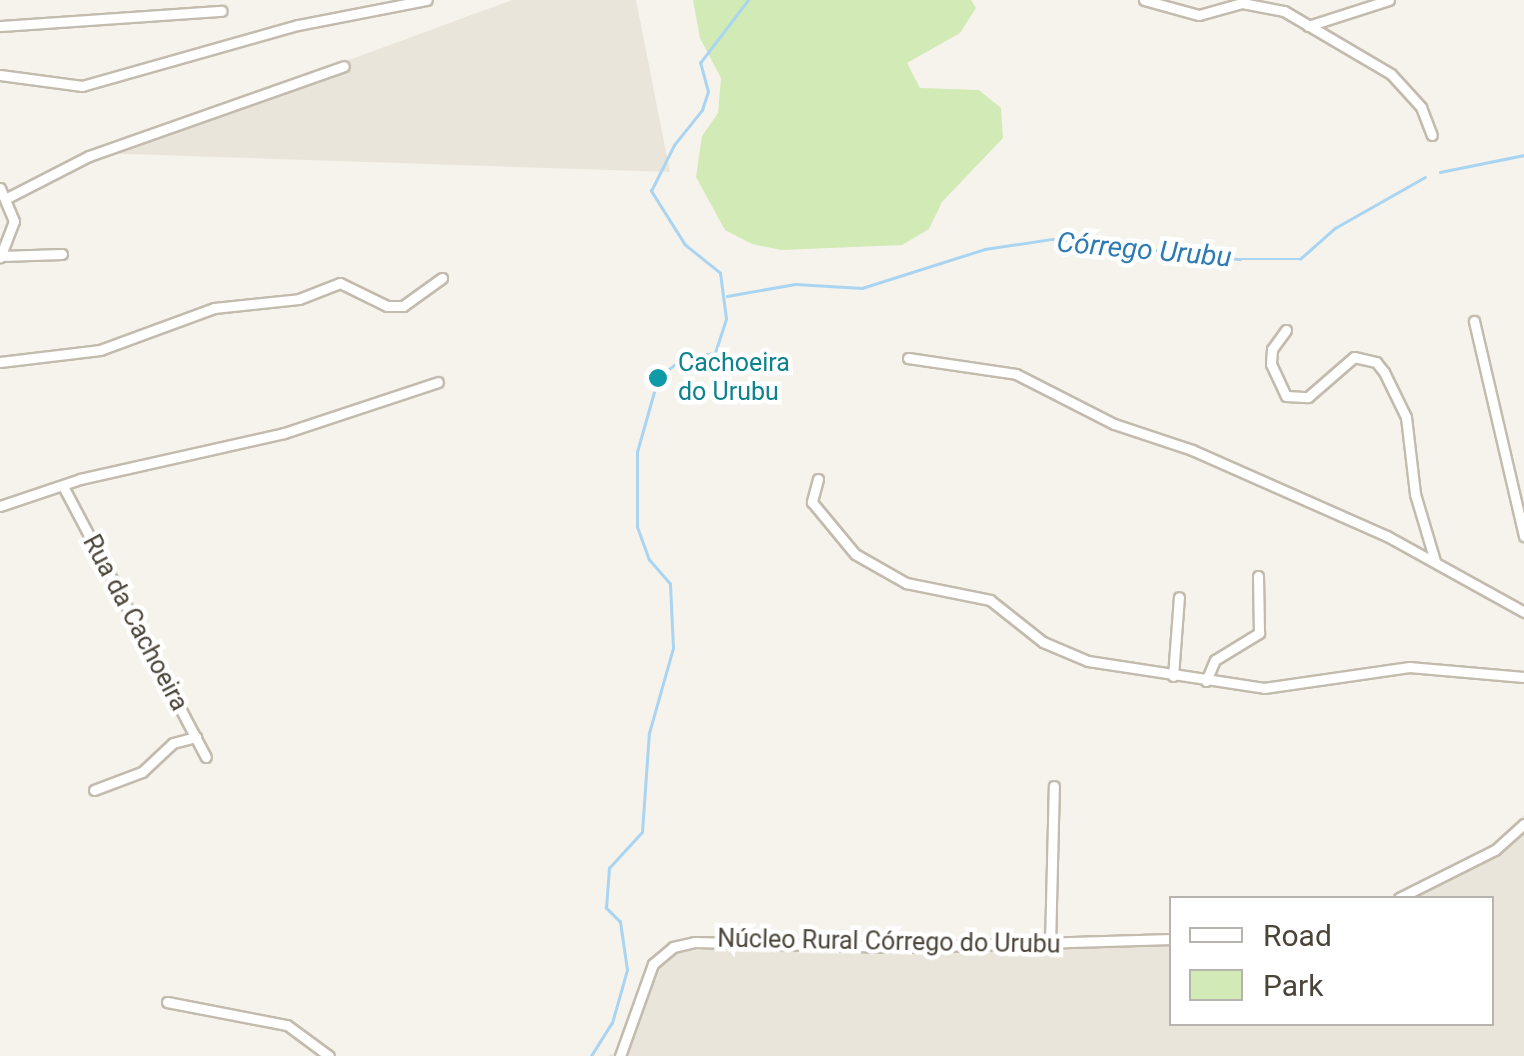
<!DOCTYPE html>
<html>
<head>
<meta charset="utf-8">
<style>
	body { margin:0 }
	#map { position:relative; width:1524px; height:1056px; overflow:hidden; background:#f6f3ec; font-family:Roboto,sans-serif }
	div>[style] { position:absolute }
	.residential>* { inset:0; background:#eae5da }
	.green>* { inset:0; background:#d2eab5 }
	.stream>* { height:2.5px; margin:-1.25px; padding:0 1.25px; transform-origin:1.25px; border-radius:1.25px; background:#a9d4f2 }
	.roads { filter:drop-shadow(2px 0 #c2bbae) drop-shadow(-2px 0 #c2bbae) drop-shadow(0 2px #c2bbae) drop-shadow(0 -2px #c2bbae) }
	.street>* { height:9px; margin:-4.5px; padding:0 4.5px; transform-origin:4.5px; border-radius:4.5px; background:#fff }
	.dots>* { width:28px; height:28px; translate:-50% -50%; box-sizing:border-box; border:5px solid #fff; border-radius:50% }
	span { translate:-50% -50%; white-space:nowrap; text-align:center; line-height:1.15; -webkit-text-stroke:9px #fff; paint-order:stroke }
	.culture-label { font-size:25px; color:#0d838f }
	.left { translate:0 -50%; text-align:left }
	.street-label { font-size:25px; color:#4b4439 }
	.water-label { font-size:28px; color:#2e7ab2; font-style:italic }
	.legend { position:absolute; left:1169px; top:896px; width:325px; height:130px; box-sizing:border-box; background:#fff; border:2px solid #b7b4b0; margin:0; padding:12px 18px; list-style:none; font-size:30px; color:#4b4439 }
	.legend li { display:flex; align-items:center; gap:20px; height:50px }
	.legend b { width:50px; border:2px solid #b7b4b0 }
</style>
</head>
<body>
<div id="map">
	<div class="residential">
		<i style="clip-path:polygon(512px 0,636px 0,670px 172px,96px 153px)"></i>
		<i style="clip-path:polygon(1524px 815px,1524px 1056px,608px 1056px,624px 1049px,663px 954px,769px 942px,1171px 937px,1172px 1024px,1492px 1024px,1492px 898px,1391px 898px,1471px 863px)"></i>
	</div>
	<div class="green">
		<i style="clip-path:polygon(693px 0,971px 0,976px 8px,960px 33px,907px 63px,920px 88px,979px 90px,1001px 108px,1003px 138px,942px 202px,929px 229px,902px 245px,781px 250px,752px 244px,725px 230px,696px 177px,702px 136px,718px 113px,721px 78px,700px 38px)"></i>
	</div>
	<div class="stream">
		<i style="left:1440px;top:172px;width:86px;rotate:-11.4deg"></i>
		<i style="left:727px;top:296px;width:69px;rotate:-10deg"></i>
		<i style="left:795px;top:284px;width:67px;rotate:3.4deg"></i>
		<i style="left:862px;top:288px;width:129px;rotate:-17.6deg"></i>
		<i style="left:985px;top:249px;width:68px;rotate:-8.5deg"></i>
		<i style="left:1052px;top:239px;width:189px;rotate:6.1deg"></i>
		<i style="left:1240px;top:259px;width:60px"></i>
		<i style="left:1300px;top:259px;width:47px;rotate:-41.5deg"></i>
		<i style="left:1335px;top:228px;width:103px;rotate:-29.5deg"></i>
		<i style="left:591px;top:1056px;width:39px;rotate:-58deg"></i>
		<i style="left:612px;top:1023px;width:55px;rotate:-74.2deg"></i>
		<i style="left:627px;top:970px;width:49px;rotate:-98.3deg"></i>
		<i style="left:620px;top:922px;width:20px;rotate:-135deg"></i>
		<i style="left:606px;top:908px;width:40px;rotate:-85.7deg"></i>
		<i style="left:609px;top:868px;width:49px;rotate:-47.5deg"></i>
		<i style="left:642px;top:832px;width:99px;rotate:-86deg"></i>
		<i style="left:649px;top:733px;width:88px;rotate:-74.2deg"></i>
		<i style="left:673px;top:648px;width:64px;rotate:-92.7deg"></i>
		<i style="left:670px;top:584px;width:32px;rotate:-131deg"></i>
		<i style="left:649px;top:560px;width:35px;rotate:-110deg"></i>
		<i style="left:637px;top:527px;width:75px;rotate:-90deg"></i>
		<i style="left:637px;top:452px;width:77px;rotate:-74.2deg"></i>
		<i style="left:658px;top:378px;width:33px;rotate:-39deg"></i>
		<i style="left:684px;top:357px;width:31px;rotate:-7deg"></i>
		<i style="left:715px;top:353px;width:36px;rotate:-72deg"></i>
		<i style="left:726px;top:319px;width:46px;rotate:-97.4deg"></i>
		<i style="left:720px;top:273px;width:45px;rotate:-141.3deg"></i>
		<i style="left:685px;top:245px;width:64px;rotate:-122.2deg"></i>
		<i style="left:651px;top:191px;width:51px;rotate:-63.4deg"></i>
		<i style="left:674px;top:145px;width:45px;rotate:-51.3deg"></i>
		<i style="left:702px;top:110px;width:19px;rotate:-72deg"></i>
		<i style="left:708px;top:92px;width:30px;rotate:-105deg"></i>
		<i style="left:700px;top:63px;width:79px;rotate:-52.7deg"></i>
	</div>
	<div class="roads">
		<div class="street">
			<i style="left:1144px;top:0;width:57px;rotate:15.3deg"></i>
			<i style="left:1199px;top:15px;width:45px;rotate:-15.6deg"></i>
			<i style="left:1242px;top:3px;width:43px;rotate:10.8deg"></i>
			<i style="left:1284px;top:11px;width:124px;rotate:30.5deg"></i>
			<i style="left:1391px;top:74px;width:45px;rotate:47.7deg"></i>
			<i style="left:1421px;top:107px;width:30px;rotate:69deg"></i>
			<i style="left:0;top:26px;width:222px;rotate:-3.9deg"></i>
			<i style="left:1308px;top:26px;width:85px;rotate:-17.8deg"></i>
			<i style="left:0;top:75px;width:83px;rotate:7.6deg"></i>
			<i style="left:82px;top:86px;width:224px;rotate:-15.8deg"></i>
			<i style="left:298px;top:25px;width:131px;rotate:-11deg"></i>
			<i style="left:0;top:188px;width:36px;rotate:67deg"></i>
			<i style="left:14px;top:221px;width:39px;rotate:111deg"></i>
			<i style="left:7px;top:198px;width:92px;rotate:-27.1deg"></i>
			<i style="left:89px;top:156px;width:270px;rotate:-19.4deg"></i>
			<i style="left:1px;top:256px;width:61px;rotate:-1.9deg"></i>
			<i style="left:1474px;top:321px;width:221px;rotate:76.9deg"></i>
			<i style="left:1286px;top:330px;width:24px;rotate:126deg"></i>
			<i style="left:1272px;top:349px;width:15px;rotate:94deg"></i>
			<i style="left:1271px;top:364px;width:35px;rotate:65deg"></i>
			<i style="left:1286px;top:396px;width:22px;rotate:3deg"></i>
			<i style="left:1308px;top:397px;width:61px;rotate:-41deg"></i>
			<i style="left:1354px;top:357px;width:23px;rotate:13deg"></i>
			<i style="left:1376px;top:362px;width:13px;rotate:51deg"></i>
			<i style="left:1384px;top:372px;width:50px;rotate:63.9deg"></i>
			<i style="left:1406px;top:417px;width:78px;rotate:83.3deg"></i>
			<i style="left:1415px;top:494px;width:70px;rotate:73.4deg"></i>
			<i style="left:908px;top:358px;width:109px;rotate:8.4deg"></i>
			<i style="left:1016px;top:374px;width:110px;rotate:27deg"></i>
			<i style="left:1114px;top:424px;width:82px;rotate:18.4deg"></i>
			<i style="left:1192px;top:450px;width:213px;rotate:23.8deg"></i>
			<i style="left:1387px;top:536px;width:157px;rotate:29deg"></i>
			<i style="left:0;top:362px;width:101px;rotate:-6.8deg"></i>
			<i style="left:100px;top:350px;width:121px;rotate:-20.2deg"></i>
			<i style="left:214px;top:308px;width:85px;rotate:-6deg"></i>
			<i style="left:299px;top:299px;width:44px;rotate:-21.3deg"></i>
			<i style="left:340px;top:283px;width:52px;rotate:26.1deg"></i>
			<i style="left:387px;top:306px;width:16px"></i>
			<i style="left:403px;top:306px;width:48px;rotate:-35.7deg"></i>
			<i style="left:818px;top:479px;width:24px;rotate:105deg"></i>
			<i style="left:812px;top:502px;width:67px;rotate:50.4deg"></i>
			<i style="left:855px;top:554px;width:59px;rotate:29.6deg"></i>
			<i style="left:906px;top:583px;width:86px;rotate:11.4deg"></i>
			<i style="left:990px;top:600px;width:68px;rotate:38.4deg"></i>
			<i style="left:1043px;top:642px;width:49px;rotate:22.9deg"></i>
			<i style="left:1088px;top:661px;width:178px;rotate:8.7deg"></i>
			<i style="left:1264px;top:688px;width:147px;rotate:-8.2deg"></i>
			<i style="left:1409px;top:667px;width:115px;rotate:5deg"></i>
			<i style="left:64px;top:488px;width:304px;rotate:62.2deg"></i>
			<i style="left:0;top:506px;width:84px;rotate:-18.6deg"></i>
			<i style="left:80px;top:479px;width:209px;rotate:-12.7deg"></i>
			<i style="left:284px;top:433px;width:162px;rotate:-18.3deg"></i>
			<i style="left:1173px;top:676px;width:79px;rotate:-85.7deg"></i>
			<i style="left:1206px;top:681px;width:23px;rotate:-67deg"></i>
			<i style="left:1215px;top:660px;width:52px;rotate:-31.5deg"></i>
			<i style="left:1259px;top:633px;width:57px;rotate:-91deg"></i>
			<i style="left:94px;top:790px;width:51px;rotate:-20.6deg"></i>
			<i style="left:142px;top:772px;width:42px;rotate:-43.1deg"></i>
			<i style="left:173px;top:743px;width:24px;rotate:-15deg"></i>
			<i style="left:1399px;top:898px;width:107px;rotate:-26.6deg"></i>
			<i style="left:1495px;top:850px;width:39px;rotate:-42deg"></i>
			<i style="left:1050px;top:945px;width:159px;rotate:-88.6deg"></i>
			<i style="left:167px;top:1002px;width:122px;rotate:10.9deg"></i>
			<i style="left:287px;top:1025px;width:52px;rotate:36.4deg"></i>
			<i style="left:620px;top:1056px;width:98px;rotate:-70.3deg"></i>
			<i style="left:653px;top:964px;width:26px;rotate:-40deg"></i>
			<i style="left:673px;top:947px;width:22px;rotate:-13deg"></i>
			<i style="left:694px;top:942px;width:210px;rotate:1.4deg"></i>
			<i style="left:904px;top:947px;width:268px;rotate:-1.7deg"></i>
		</div>
	</div>
	<div class="dots">
		<i style="left:658px;top:378px;background:#0f9aa8"></i>
	</div>
	<div class="culture-label">
		<span class="left" style="left:678px;top:378px">Cachoeira<br>do Urubu</span>
	</div>
	<div class="street-label">
		<span style="left:135px;top:623px;rotate:62deg">Rua da Cachoeira</span>
		<span style="left:889px;top:942px;rotate:1deg">Núcleo Rural Córrego do Urubu</span>
	</div>
	<div class="water-label">
		<span style="left:1144px;top:250px;rotate:5deg">Córrego Urubu</span>
	</div>
	<ul class="legend">
	<li><b style="height:12px;background:#fff"></b>Road</li>
	<li><b style="height:28px;background:#d2eab5"></b>Park</li>
	</ul>
</div>
</body>
</html>
